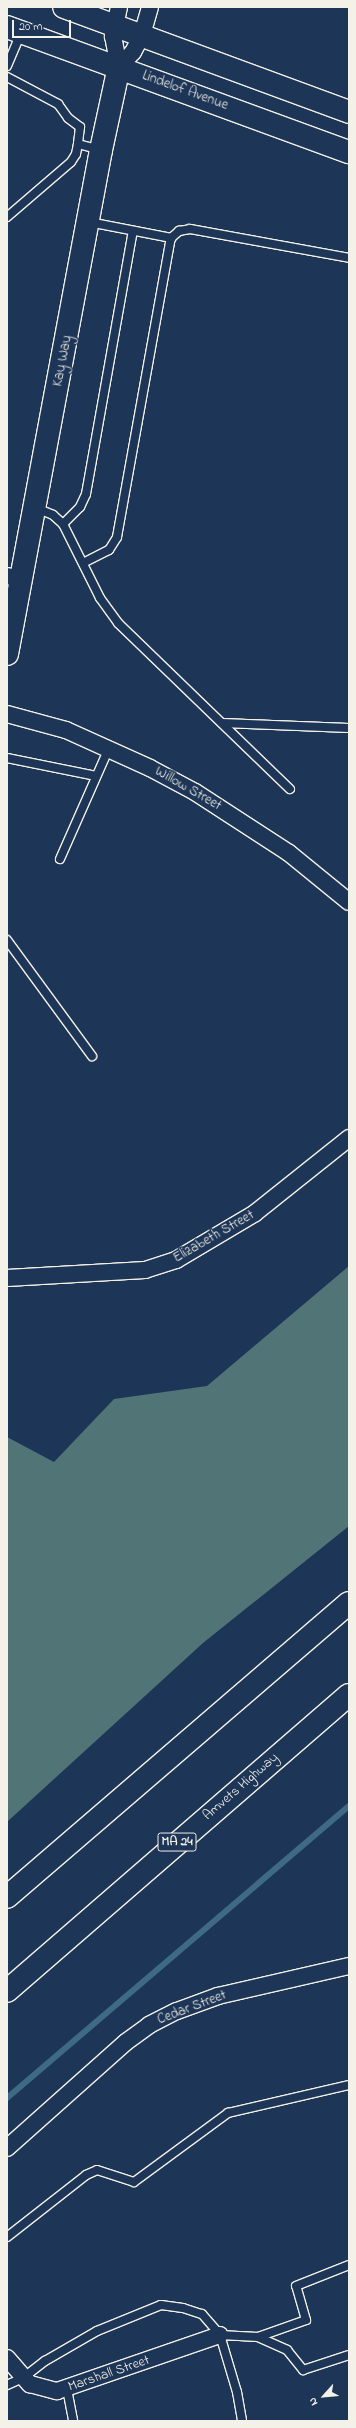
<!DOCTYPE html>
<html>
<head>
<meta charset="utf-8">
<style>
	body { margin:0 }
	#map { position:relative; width:356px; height:2428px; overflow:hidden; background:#1d3557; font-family:"Indie Flower",sans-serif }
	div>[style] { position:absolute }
	.green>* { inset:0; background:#517576 }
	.stream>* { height:6px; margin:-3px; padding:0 3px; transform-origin:3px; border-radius:3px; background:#3f6a86 }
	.roads { filter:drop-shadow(1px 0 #f4f1e8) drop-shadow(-1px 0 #f4f1e8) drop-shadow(0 1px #f4f1e8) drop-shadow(0 -1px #f4f1e8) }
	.lane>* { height:8px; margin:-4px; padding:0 4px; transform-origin:4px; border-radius:4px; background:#1d3557 }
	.street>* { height:16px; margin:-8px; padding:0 8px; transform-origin:8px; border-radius:8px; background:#1d3557 }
	.secondary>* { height:22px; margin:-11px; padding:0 11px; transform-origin:11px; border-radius:11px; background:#1d3557 }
	.highway>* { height:22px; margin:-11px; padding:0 11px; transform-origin:11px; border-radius:11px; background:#1d3557 }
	span { translate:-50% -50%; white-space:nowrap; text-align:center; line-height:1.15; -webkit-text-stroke:3px #1d3557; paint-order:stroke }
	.shield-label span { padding:1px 3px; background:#1d3557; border:1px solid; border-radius:3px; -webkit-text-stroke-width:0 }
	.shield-label { font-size:13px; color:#f4f1e8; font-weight:700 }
	.street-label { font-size:14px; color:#f4f1e8 }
	.frame { position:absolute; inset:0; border:8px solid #f4f1e8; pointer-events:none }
	.north { position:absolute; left:304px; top:2376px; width:40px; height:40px; -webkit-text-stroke:3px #1d3557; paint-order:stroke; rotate:243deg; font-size:11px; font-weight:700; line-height:16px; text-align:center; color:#f4f1e8 }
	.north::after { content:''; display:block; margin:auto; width:14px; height:18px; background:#f4f1e8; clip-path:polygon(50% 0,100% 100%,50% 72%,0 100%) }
	.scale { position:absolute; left:12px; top:20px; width:59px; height:18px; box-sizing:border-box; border:2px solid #f4f1e8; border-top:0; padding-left:5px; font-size:12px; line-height:14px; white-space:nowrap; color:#f4f1e8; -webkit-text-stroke:3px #1d3557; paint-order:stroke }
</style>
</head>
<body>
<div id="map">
	<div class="green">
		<i style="clip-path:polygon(349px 1266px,349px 1526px,203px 1643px,7px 1822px,7px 1437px,54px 1462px,114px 1399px,207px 1386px)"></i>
	</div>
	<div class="stream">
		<i style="left:7px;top:2098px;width:450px;rotate:-40.5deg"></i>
	</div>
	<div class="roads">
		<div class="lane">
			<i style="left:7px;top:66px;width:36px;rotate:-67deg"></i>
			<i style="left:7px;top:77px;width:58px;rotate:27.9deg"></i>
			<i style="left:58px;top:104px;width:17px;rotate:54deg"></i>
			<i style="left:68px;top:118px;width:15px;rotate:37deg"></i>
			<i style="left:80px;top:127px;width:17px;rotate:97deg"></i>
			<i style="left:7px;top:217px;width:84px;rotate:-40.7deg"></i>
			<i style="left:71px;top:162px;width:9px;rotate:-58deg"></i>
			<i style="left:76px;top:154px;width:10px;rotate:-79deg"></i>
			<i style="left:78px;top:144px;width:24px;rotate:15deg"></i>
			<i style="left:89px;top:222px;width:84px;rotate:11deg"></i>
			<i style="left:36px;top:508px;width:18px;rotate:22deg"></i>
			<i style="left:53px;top:515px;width:13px;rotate:42deg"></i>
			<i style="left:63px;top:524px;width:83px;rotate:63.4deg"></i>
			<i style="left:100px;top:598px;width:31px;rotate:54deg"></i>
			<i style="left:118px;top:623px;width:239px;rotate:44deg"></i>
			<i style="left:63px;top:524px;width:24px;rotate:-45deg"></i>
			<i style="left:80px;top:507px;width:14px;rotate:-65deg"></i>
			<i style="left:86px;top:494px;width:267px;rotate:-79.9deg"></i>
			<i style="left:83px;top:563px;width:29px;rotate:-27deg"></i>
			<i style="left:109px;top:550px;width:15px;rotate:-58deg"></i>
			<i style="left:117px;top:537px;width:304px;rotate:-79.8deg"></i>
			<i style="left:171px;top:238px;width:11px;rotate:-41deg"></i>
			<i style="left:179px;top:231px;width:11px;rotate:-10deg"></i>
			<i style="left:190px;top:229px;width:162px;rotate:10.3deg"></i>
			<i style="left:222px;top:723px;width:127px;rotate:2.3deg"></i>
			<i style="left:7px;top:758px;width:91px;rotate:11.4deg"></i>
			<i style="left:60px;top:859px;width:121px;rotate:-66.2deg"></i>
			<i style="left:7px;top:940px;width:144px;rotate:53.8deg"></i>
			<i style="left:7px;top:2237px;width:100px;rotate:-38.1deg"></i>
			<i style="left:86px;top:2175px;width:12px;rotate:-24deg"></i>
			<i style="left:97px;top:2170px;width:39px;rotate:18deg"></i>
			<i style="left:134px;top:2182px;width:117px;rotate:-36.3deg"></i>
			<i style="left:228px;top:2113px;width:124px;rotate:-13deg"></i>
			<i style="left:220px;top:2335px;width:38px;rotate:3deg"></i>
			<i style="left:258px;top:2337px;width:32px;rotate:24deg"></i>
			<i style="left:287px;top:2350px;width:26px;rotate:51deg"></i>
			<i style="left:303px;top:2370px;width:48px;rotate:-18.1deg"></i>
			<i style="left:258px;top:2337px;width:51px;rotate:-19.5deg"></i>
			<i style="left:306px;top:2320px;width:35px;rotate:-106deg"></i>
			<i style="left:296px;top:2286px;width:57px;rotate:-21.6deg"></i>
			<i style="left:7px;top:2385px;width:17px;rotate:-24deg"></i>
			<i style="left:23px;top:2378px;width:28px;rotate:-38deg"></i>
			<i style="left:45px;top:2361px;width:60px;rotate:-30deg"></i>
			<i style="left:97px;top:2331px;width:69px;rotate:-22.1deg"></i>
			<i style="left:161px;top:2305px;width:22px;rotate:8deg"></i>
			<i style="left:183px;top:2308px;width:20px;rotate:18deg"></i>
			<i style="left:202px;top:2314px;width:28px;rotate:49deg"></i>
			<i style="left:220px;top:2335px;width:59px;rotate:73.4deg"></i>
			<i style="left:237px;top:2392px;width:29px;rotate:80deg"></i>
			<i style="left:67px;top:2389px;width:33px;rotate:79deg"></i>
		</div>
		<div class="street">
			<i style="left:119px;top:7px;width:30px;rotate:102deg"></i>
			<i style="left:113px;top:36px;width:32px;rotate:79deg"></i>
			<i style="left:119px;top:67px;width:21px;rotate:-47deg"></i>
			<i style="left:133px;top:52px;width:19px;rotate:-62deg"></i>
			<i style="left:142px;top:35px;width:29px;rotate:-74deg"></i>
			<i style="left:7px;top:576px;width:14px;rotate:12deg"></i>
			<i style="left:7px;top:714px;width:61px;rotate:15.2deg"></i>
			<i style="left:66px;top:730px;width:92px;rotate:24.3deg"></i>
			<i style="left:150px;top:768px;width:51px;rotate:28.1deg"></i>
			<i style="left:195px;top:792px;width:112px;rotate:33deg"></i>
			<i style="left:289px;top:853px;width:77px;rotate:39.2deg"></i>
			<i style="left:7px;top:1278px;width:138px;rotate:-3.3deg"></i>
			<i style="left:145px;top:1270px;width:33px;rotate:-18deg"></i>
			<i style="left:176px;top:1260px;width:92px;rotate:-30.7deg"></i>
			<i style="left:255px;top:1213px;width:120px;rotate:-38.6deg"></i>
			<i style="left:7px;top:2148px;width:159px;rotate:-41.7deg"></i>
			<i style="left:126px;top:2042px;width:29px;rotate:-36deg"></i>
			<i style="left:149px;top:2025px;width:31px;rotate:-27deg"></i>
			<i style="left:177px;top:2011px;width:44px;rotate:-20.1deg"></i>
			<i style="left:218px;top:1996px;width:134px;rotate:-12.9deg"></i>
			<i style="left:7px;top:2358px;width:35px;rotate:49deg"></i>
			<i style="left:30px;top:2384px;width:28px;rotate:15deg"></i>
			<i style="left:57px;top:2391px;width:172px;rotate:-19deg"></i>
		</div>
		<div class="secondary">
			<i style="left:64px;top:7px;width:304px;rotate:20.2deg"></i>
			<i style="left:7px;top:27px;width:364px;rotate:20.1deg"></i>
			<i style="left:7px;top:654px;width:513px;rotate:-79.44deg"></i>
			<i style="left:101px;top:150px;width:85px;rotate:-77.8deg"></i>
		</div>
		<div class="highway">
			<i style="left:7px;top:1897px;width:451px;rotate:-40.7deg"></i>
			<i style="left:7px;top:1991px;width:452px;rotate:-40.9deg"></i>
		</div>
	</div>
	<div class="shield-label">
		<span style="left:177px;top:1842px">MA 24</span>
	</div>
	<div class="street-label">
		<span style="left:185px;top:91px;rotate:20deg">Lindelof Avenue</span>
		<span style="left:63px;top:361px;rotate:-79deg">Kay Way</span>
		<span style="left:188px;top:789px;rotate:30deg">Willow Street</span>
		<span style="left:214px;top:1237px;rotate:-30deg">Elizabeth Street</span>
		<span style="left:241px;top:1787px;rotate:-41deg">Amvets Highway</span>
		<span style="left:192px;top:2008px;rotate:-21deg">Cedar Street</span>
		<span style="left:109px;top:2374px;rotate:-19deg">Marshall Street</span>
	</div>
	<div class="frame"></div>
	<div class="north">N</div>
	<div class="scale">20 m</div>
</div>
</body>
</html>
